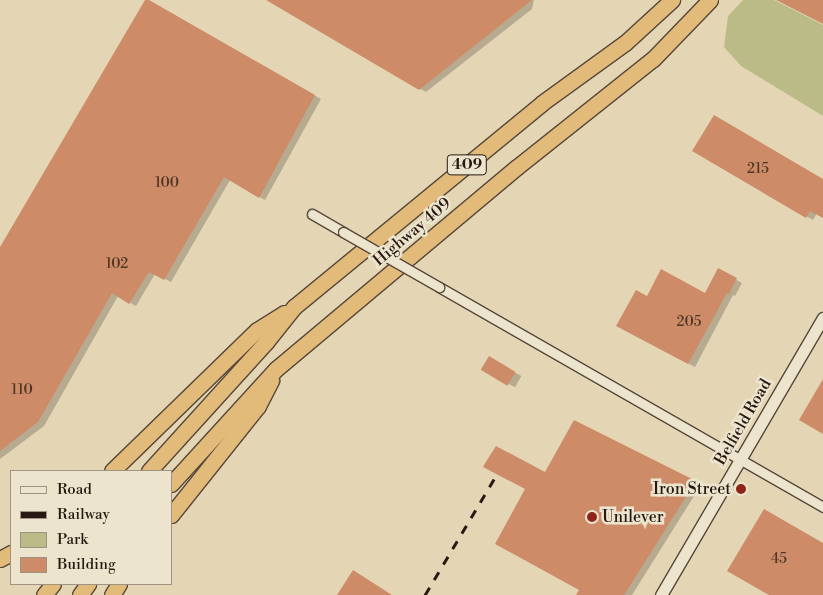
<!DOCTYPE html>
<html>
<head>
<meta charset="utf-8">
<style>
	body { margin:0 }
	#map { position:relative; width:823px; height:595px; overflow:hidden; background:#e4d5b4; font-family:"Libre Bodoni",serif }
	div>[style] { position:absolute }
	.green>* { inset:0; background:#bb8 }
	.shadow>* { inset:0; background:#0003; transform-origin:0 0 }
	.building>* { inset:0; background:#cd8c67; transform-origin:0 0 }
	.roads { filter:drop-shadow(1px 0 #56483a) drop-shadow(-1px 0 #56483a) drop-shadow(0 1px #56483a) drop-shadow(0 -1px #56483a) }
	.street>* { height:9px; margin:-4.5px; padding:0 4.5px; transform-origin:4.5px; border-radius:4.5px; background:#ede4ce }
	.secondary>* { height:11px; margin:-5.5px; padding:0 5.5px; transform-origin:5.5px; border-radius:5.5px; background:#ede4ce }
	.highway>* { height:15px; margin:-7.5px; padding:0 7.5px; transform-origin:7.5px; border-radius:7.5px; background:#e2ba7a }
	.rail>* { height:3px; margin-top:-1.5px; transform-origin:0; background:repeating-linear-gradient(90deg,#271912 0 9px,transparent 0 18px) }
	.bridges { filter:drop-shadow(1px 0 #56483a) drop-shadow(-1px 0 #56483a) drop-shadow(0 1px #56483a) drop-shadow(0 -1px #56483a) }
	.street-bridge>* { height:9px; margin:-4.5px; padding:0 4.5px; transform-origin:4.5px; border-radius:4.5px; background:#ede4ce }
	.dots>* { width:14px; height:14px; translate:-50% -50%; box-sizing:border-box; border:2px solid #ede4ce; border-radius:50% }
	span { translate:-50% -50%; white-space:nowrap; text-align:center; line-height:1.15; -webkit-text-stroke:5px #ede4ce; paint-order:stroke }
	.number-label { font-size:14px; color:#503627 }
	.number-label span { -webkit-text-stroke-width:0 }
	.shield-label span { padding:1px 4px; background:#ede4ce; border:1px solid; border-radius:4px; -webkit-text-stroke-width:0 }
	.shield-label { font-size:15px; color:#271912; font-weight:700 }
	.street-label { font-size:16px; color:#271912 }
	.poi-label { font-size:16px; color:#271912 }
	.right { translate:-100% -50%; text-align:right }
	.left { translate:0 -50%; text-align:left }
	.legend { position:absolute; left:10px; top:470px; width:162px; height:115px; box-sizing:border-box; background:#ede4ce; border:1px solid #9e9383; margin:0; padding:6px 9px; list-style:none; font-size:15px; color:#271912 }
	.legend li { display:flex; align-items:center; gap:10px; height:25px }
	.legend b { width:25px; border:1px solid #9e9383 }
</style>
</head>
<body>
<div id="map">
	<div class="green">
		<i style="clip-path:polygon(743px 0,774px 0,823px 25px,823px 116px,741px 66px,724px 47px,728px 16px)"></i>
	</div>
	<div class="shadow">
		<i style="clip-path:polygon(146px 0,321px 99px,265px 200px,230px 180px,171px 282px,155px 274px,136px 306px,118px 296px,44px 426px,0 459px,0 250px)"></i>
		<i style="clip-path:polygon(268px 0,534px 0,532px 9px,426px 92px)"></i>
		<i style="clip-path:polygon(694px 151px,823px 180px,823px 216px,817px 213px,813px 220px)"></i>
		<i style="clip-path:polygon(718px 270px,742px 283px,735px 296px,733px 295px,695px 367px,618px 326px,647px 298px,705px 294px)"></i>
		<i style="left:489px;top:358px;width:37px;height:13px;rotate:29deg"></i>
		<i style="clip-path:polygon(546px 474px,695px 482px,701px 485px,632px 595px,578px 595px,581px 589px)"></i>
	</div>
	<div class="building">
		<i style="clip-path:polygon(145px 0,149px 0,315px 95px,259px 198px,224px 177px,164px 280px,149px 272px,129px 304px,112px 293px,38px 422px,0 451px,0 247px)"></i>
		<i style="clip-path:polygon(266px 0,532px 0,419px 90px)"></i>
		<i style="clip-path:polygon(776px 0,823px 0,823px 24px)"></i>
		<i style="clip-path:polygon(714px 115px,823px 179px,823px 218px,810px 211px,806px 218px,692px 151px)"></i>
		<i style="clip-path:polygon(718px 268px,737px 278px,729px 294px,727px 293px,688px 364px,616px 326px,636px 290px,647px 296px,661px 269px,705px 293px)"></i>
		<i style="left:489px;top:356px;width:31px;height:16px;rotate:31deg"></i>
		<i style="clip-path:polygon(823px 379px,823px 434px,799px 420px)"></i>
		<i style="clip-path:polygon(574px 420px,696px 481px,624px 595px,576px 595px,579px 590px,495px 544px,525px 489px,483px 467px,487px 460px,496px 446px,545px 472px)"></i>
		<i style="clip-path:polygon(764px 509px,823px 543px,823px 595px,769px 595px,727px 571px)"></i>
		<i style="clip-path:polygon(353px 570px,392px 595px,337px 595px)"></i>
	</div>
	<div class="roads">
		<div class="street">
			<i style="left:312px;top:214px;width:36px;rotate:30deg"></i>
			<i style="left:439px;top:287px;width:443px;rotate:29.8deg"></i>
		</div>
		<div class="secondary">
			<i style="left:661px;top:595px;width:321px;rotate:-59.7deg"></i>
		</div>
		<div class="highway">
			<i style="left:112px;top:471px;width:202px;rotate:-44.2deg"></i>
			<i style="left:257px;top:330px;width:32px;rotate:-32deg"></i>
			<i style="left:149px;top:471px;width:174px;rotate:-47.8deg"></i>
			<i style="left:266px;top:342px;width:45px;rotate:-51.3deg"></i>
			<i style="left:294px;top:307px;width:321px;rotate:-39.4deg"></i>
			<i style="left:542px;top:103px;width:102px;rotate:-35.9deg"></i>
			<i style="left:625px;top:43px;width:64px;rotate:-42.5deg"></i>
			<i style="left:171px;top:484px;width:156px;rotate:-47.6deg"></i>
			<i style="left:276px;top:369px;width:314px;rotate:-40deg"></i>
			<i style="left:517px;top:167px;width:174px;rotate:-38.5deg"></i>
			<i style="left:653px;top:59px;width:82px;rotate:-46deg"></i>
			<i style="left:171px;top:515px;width:139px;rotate:-51.4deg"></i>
			<i style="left:258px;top:406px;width:29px;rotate:-63deg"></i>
			<i style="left:0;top:559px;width:13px;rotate:-29deg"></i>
			<i style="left:44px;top:595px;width:14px;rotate:-51deg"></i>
			<i style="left:80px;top:595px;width:14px;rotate:-54deg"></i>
			<i style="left:112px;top:595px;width:13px;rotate:-58deg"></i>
		</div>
	</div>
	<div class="rail">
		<i style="left:425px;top:595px;width:139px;rotate:-59.2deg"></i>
	</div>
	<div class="bridges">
		<div class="street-bridge">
			<i style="left:343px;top:232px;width:111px;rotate:29.8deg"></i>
		</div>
	</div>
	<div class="dots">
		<i style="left:741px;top:489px;background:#8f2418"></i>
		<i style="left:592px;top:517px;background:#8f2418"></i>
	</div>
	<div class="number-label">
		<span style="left:758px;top:169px">215</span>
		<span style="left:167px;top:183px">100</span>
		<span style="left:117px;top:264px">102</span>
		<span style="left:689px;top:322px">205</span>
		<span style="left:22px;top:390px">110</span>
		<span style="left:779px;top:559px">45</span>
	</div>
	<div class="shield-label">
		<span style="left:467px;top:165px">409</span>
	</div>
	<div class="street-label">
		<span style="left:412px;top:232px;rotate:-40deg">Highway 409</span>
		<span style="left:743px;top:422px;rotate:-60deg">Belfield Road</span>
	</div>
	<div class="poi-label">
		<span class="right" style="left:731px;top:489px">Iron Street</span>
		<span class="left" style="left:602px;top:517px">Unilever</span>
	</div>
	<ul class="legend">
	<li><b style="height:6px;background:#ede4ce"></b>Road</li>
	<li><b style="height:6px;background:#271912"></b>Railway</li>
	<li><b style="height:14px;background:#bb8"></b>Park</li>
	<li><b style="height:14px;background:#cd8c67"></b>Building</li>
	</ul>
</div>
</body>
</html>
